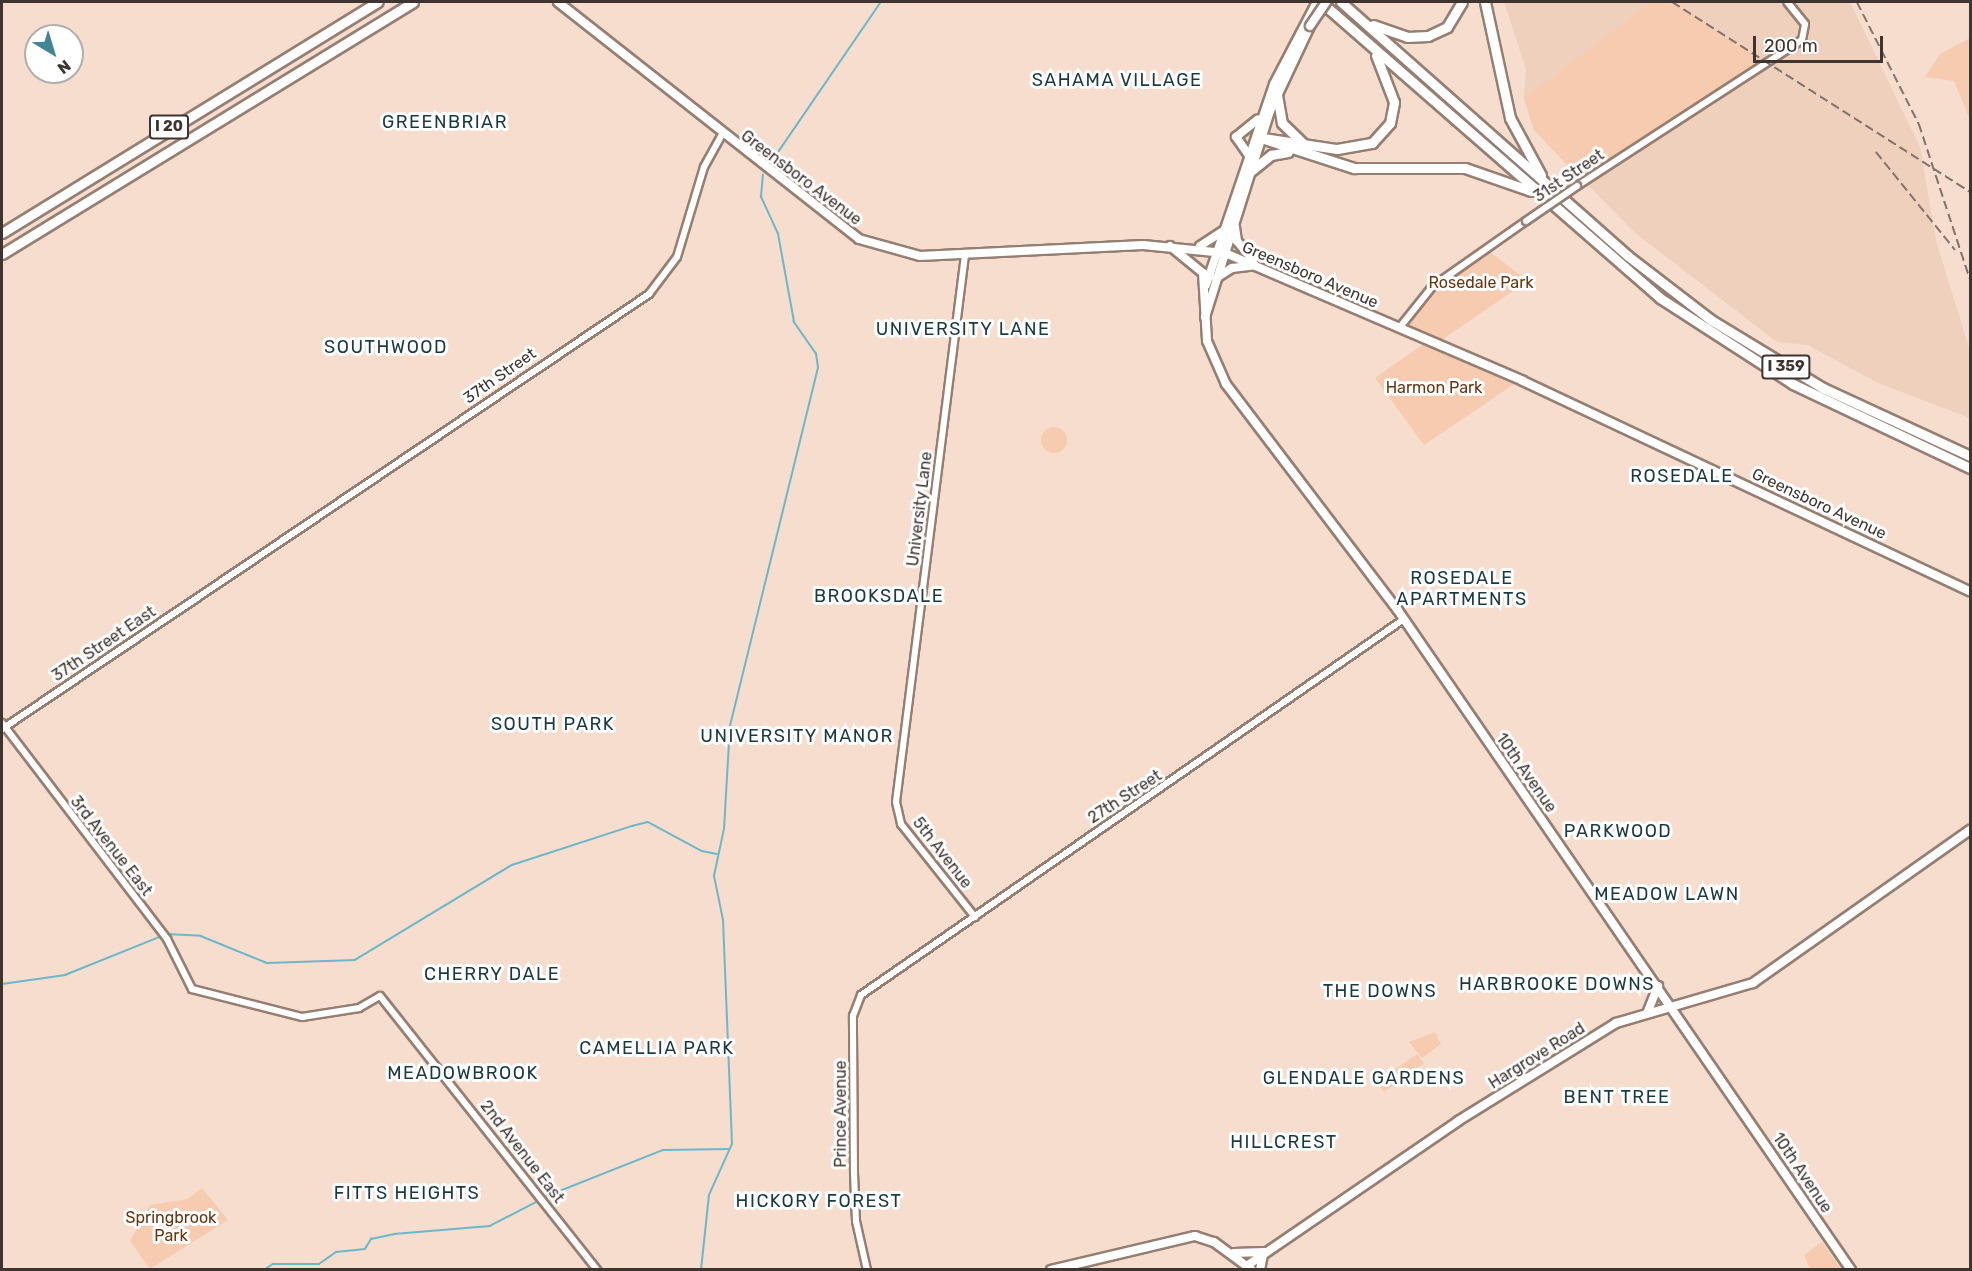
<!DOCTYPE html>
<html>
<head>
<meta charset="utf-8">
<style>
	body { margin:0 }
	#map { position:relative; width:1972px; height:1271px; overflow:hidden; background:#f6ddce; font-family:Rubik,sans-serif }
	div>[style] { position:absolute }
	.built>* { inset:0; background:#eed0bd }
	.green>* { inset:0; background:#f7cbaf; transform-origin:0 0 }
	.round { border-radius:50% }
	.stream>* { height:1.5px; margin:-0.75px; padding:0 0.75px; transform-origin:0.75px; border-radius:0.75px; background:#6bb8ca }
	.roads { filter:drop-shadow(2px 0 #957f72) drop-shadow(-2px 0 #957f72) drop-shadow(0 2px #957f72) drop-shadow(0 -2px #957f72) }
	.minor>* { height:6px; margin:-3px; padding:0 3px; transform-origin:3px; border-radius:3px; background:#fff }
	.major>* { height:8px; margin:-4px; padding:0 4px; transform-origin:4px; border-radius:4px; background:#fff }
	.highway>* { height:9px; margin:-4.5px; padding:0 4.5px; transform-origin:4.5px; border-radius:4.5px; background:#fff }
	.rail>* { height:1.5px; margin-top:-0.75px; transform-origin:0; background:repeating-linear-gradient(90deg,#83746b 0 9px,transparent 0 13.5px) }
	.bridges { filter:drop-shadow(2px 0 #957f72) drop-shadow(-2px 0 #957f72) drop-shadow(0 2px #957f72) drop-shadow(0 -2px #957f72) }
	.minor-bridge>* { height:6px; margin:-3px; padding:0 3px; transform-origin:3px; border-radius:3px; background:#fff }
	.major-bridge>* { height:8px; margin:-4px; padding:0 4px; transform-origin:4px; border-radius:4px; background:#fff }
	span { translate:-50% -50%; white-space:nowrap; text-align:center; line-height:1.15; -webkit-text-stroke:6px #fff; paint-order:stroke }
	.shield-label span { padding:2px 4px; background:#fff; border:2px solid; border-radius:4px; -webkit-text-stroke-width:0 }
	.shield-label { font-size:15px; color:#3f3530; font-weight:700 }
	.street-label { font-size:16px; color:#3f3530 }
	.park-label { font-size:16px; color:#68350e }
	.neighbourhood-label { font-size:18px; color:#1a3a41; letter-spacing:1.5px }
	.frame { position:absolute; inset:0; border:3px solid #3f3530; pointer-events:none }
	.north { position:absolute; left:24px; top:24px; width:60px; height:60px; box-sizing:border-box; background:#fff; border:2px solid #b2aeac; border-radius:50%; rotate:142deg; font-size:16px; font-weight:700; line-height:24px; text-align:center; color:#3f3530 }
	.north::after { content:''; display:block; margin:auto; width:21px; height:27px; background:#428695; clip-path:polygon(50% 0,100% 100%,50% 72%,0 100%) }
	.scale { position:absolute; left:1753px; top:36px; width:130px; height:27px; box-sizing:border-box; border:3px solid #3f3530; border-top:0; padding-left:8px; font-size:18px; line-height:21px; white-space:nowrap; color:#3f3530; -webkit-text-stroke:4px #fff; paint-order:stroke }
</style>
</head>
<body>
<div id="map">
	<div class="built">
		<i style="clip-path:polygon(1504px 2px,1850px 2px,1920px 147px,1936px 241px,1970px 351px,1970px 418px,1878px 383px,1808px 345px,1777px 342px,1634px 232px,1534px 130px,1524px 98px,1526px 69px)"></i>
	</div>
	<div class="green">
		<i style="clip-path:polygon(1651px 2px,1672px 2px,1767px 63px,1583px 182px,1534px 130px,1524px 98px)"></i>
		<i style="clip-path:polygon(1970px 38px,1970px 120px,1954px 81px,1925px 77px,1940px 54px)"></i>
		<i style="clip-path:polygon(1486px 249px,1528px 281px,1437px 343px,1520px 380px,1424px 445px,1375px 378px,1429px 340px,1400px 327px,1418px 301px)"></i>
		<i class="round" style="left:1041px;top:427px;width:26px;height:26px"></i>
		<i style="clip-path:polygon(1435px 1032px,1441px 1044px,1422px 1058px,1409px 1042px)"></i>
		<i style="left:1417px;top:1054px;width:12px;height:49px;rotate:55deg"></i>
		<i style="clip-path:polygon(202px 1188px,228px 1220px,150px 1269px,130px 1241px,150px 1205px,188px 1199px)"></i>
		<i style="clip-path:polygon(1822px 1242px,1841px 1269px,1810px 1269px,1804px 1255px)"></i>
	</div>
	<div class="stream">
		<i style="left:772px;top:161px;width:193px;rotate:-55.6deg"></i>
		<i style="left:167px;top:934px;width:34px;rotate:3deg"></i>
		<i style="left:201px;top:936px;width:71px;rotate:22.2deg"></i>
		<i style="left:267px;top:963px;width:88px;rotate:-2deg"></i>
		<i style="left:355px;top:960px;width:184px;rotate:-31.2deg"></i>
		<i style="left:512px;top:865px;width:126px;rotate:-18deg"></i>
		<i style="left:632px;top:826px;width:16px;rotate:-14deg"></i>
		<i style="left:648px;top:822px;width:61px;rotate:28.2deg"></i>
		<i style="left:702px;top:851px;width:15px;rotate:11deg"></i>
		<i style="left:2px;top:984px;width:64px;rotate:-8.1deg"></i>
		<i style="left:65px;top:975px;width:105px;rotate:-21.9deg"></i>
		<i style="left:542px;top:1198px;width:130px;rotate:-21.6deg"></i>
		<i style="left:663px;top:1150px;width:66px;rotate:-0.9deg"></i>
		<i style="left:264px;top:1270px;width:11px;rotate:-34deg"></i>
		<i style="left:273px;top:1264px;width:46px"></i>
		<i style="left:319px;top:1264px;width:21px;rotate:-35deg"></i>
		<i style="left:336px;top:1252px;width:29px;rotate:-6deg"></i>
		<i style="left:365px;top:1249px;width:12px;rotate:-59deg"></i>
		<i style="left:371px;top:1239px;width:24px;rotate:-12deg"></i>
		<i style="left:394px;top:1234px;width:96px;rotate:-4.8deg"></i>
		<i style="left:490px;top:1226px;width:54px;rotate:-27.5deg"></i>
		<i style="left:701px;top:1270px;width:75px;rotate:-83.9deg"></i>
		<i style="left:709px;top:1195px;width:56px;rotate:-65.7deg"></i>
		<i style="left:732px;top:1144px;width:224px;rotate:-92.3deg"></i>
		<i style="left:723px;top:920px;width:45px;rotate:-101.6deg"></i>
		<i style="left:714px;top:876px;width:48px;rotate:-78deg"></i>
		<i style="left:724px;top:829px;width:103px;rotate:-86.7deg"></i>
		<i style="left:730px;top:726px;width:369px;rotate:-76.2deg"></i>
		<i style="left:818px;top:368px;width:14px;rotate:-98deg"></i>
		<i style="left:816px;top:354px;width:39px;rotate:-125deg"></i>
		<i style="left:794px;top:322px;width:89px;rotate:-100.3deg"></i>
		<i style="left:778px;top:234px;width:41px;rotate:-114.7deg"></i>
		<i style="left:761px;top:197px;width:22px;rotate:-85deg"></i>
	</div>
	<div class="roads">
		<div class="minor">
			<i style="left:1577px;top:186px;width:268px;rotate:-33deg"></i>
			<i style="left:1802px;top:40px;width:16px;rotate:-79deg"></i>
			<i style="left:1805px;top:24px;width:28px;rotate:-129deg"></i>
			<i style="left:965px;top:255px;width:551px;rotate:97.19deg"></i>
			<i style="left:896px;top:802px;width:23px;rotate:77deg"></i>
			<i style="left:901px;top:824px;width:119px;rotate:51.5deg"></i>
			<i style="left:1400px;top:327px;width:51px;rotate:-51.3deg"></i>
			<i style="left:1432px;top:287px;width:115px;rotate:-35.1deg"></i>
			<i style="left:2px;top:723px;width:272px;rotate:52.6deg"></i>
			<i style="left:167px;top:939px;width:56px;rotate:63.4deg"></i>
			<i style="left:192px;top:989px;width:114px;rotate:14.3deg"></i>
			<i style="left:302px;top:1017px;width:58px;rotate:-9deg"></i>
			<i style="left:359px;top:1008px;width:24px;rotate:-30deg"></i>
			<i style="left:380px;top:996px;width:350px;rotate:51.6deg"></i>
			<i style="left:2px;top:729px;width:780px;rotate:-33.91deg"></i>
			<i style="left:649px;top:294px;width:46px;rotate:-52.9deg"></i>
			<i style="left:677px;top:257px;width:94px;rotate:-73.3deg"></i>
			<i style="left:704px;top:167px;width:38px;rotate:-61deg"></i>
			<i style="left:867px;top:1270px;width:50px;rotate:-102.7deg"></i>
			<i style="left:856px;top:1221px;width:47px;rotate:-92.4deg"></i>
			<i style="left:854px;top:1174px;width:158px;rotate:-90.4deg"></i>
			<i style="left:853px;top:1016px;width:22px;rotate:-69deg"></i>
			<i style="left:861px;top:995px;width:660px;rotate:-34.7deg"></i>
		</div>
		<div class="major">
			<i style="left:558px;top:2px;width:383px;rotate:38.2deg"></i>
			<i style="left:859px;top:239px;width:63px;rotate:15.6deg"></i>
			<i style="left:920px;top:256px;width:223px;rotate:-2.8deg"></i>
			<i style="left:1143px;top:245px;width:82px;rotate:5.6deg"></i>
			<i style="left:1225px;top:253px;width:324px;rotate:23.2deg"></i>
			<i style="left:1523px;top:381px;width:494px;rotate:25.2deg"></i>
			<i style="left:1248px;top:154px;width:21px;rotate:-125deg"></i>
			<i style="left:1236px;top:137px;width:28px;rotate:-39deg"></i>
			<i style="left:1235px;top:227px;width:14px;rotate:82deg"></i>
			<i style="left:1237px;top:241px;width:25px;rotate:50deg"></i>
			<i style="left:1170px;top:246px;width:43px;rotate:39.3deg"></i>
			<i style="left:1203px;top:273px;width:68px;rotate:86.6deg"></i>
			<i style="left:1207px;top:341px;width:47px;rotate:66.2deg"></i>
			<i style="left:1226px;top:384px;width:283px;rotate:52.8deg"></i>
			<i style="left:1397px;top:609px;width:802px;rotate:55.52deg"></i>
			<i style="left:1200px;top:246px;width:30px;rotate:-33deg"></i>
			<i style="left:1216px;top:278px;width:19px;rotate:-32deg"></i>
			<i style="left:1232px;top:268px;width:23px;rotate:-7deg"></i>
			<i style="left:1206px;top:285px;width:212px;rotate:-71.3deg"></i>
			<i style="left:1274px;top:84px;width:93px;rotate:-62.3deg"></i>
			<i style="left:1205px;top:317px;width:216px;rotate:-72.5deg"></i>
			<i style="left:1270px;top:111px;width:94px;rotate:-64.8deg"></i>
			<i style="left:1648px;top:1011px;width:27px;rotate:-68deg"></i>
			<i style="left:1234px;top:1253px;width:30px;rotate:-2deg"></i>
			<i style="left:1248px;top:1265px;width:255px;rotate:-34.4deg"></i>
			<i style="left:1458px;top:1121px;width:186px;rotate:-31.8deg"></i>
			<i style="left:1616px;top:1023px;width:143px;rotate:-16.3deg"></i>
			<i style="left:1753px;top:983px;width:266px;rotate:-35.2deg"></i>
			<i style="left:1051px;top:1270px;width:148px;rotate:-13.3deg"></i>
			<i style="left:1195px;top:1236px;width:20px;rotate:18deg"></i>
			<i style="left:1214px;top:1242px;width:47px;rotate:36.4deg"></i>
			<i style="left:1260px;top:1270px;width:16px;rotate:-79deg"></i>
		</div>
		<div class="highway">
			<i style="left:1321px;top:2px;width:450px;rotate:41.1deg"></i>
			<i style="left:1660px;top:298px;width:158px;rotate:32.9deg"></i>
			<i style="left:1793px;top:384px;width:196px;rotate:25.4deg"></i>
			<i style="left:1341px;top:2px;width:383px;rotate:41.5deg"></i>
			<i style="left:1628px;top:256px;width:105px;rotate:37.6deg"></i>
			<i style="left:1711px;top:320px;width:131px;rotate:31.3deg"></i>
			<i style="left:1823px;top:388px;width:162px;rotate:24.8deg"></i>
			<i style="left:1485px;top:2px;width:119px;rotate:77.8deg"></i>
			<i style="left:1510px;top:118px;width:65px;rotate:61.5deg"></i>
			<i style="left:1373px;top:25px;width:36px;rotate:19deg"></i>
			<i style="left:1407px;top:37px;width:21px;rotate:-3deg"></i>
			<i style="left:1428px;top:36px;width:21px;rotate:-25deg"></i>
			<i style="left:1447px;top:27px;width:29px;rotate:-59deg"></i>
			<i style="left:1277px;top:95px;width:28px;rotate:80deg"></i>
			<i style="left:1282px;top:123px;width:28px;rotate:44deg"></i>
			<i style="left:1261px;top:138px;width:98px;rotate:17.9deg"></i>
			<i style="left:1354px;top:168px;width:111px"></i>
			<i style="left:1465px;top:168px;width:70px;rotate:19.2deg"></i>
			<i style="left:1263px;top:138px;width:75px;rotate:8.5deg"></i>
			<i style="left:1337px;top:149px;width:36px;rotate:-10deg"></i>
			<i style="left:1372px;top:143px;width:27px;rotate:-48deg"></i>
			<i style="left:1390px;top:123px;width:21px;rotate:-79deg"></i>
			<i style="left:1394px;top:102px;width:50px;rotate:-111deg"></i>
			<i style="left:1251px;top:171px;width:26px;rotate:-39deg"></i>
			<i style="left:1271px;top:155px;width:17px;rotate:-10deg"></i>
			<i style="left:2px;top:233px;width:441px;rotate:-31.6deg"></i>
			<i style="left:2px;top:254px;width:482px;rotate:-31.5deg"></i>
		</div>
	</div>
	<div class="rail">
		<i style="left:1672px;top:2px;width:353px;rotate:32.5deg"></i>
		<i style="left:1857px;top:2px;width:137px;rotate:63.1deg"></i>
		<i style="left:1919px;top:124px;width:163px;rotate:71.8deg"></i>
		<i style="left:1876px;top:152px;width:126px;rotate:51.1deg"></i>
	</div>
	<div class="bridges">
		<div class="minor-bridge">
			<i style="left:1526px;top:221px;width:62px;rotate:-34.5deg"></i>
		</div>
		<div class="major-bridge">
			<i style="left:1310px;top:26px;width:29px;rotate:-56deg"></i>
		</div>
	</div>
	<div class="shield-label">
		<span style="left:169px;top:127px">I 20</span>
		<span style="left:1786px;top:367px">I 359</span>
	</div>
	<div class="street-label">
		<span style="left:1569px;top:176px;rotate:-34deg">31st Street</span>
		<span style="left:801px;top:178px;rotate:37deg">Greensboro Avenue</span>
		<span style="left:1310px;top:275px;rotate:23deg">Greensboro Avenue</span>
		<span style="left:500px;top:376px;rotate:-35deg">37th Street</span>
		<span style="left:1819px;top:504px;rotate:25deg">Greensboro Avenue</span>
		<span style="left:920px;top:509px;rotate:-83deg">University Lane</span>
		<span style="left:104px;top:644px;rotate:-34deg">37th Street East</span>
		<span style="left:1526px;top:773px;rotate:55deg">10th Avenue</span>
		<span style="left:1125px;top:797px;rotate:-33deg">27th Street</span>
		<span style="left:111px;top:846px;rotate:52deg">3rd Avenue East</span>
		<span style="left:942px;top:853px;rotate:52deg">5th Avenue</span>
		<span style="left:1537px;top:1056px;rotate:-32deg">Hargrove Road</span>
		<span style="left:841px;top:1114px;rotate:-90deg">Prince Avenue</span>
		<span style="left:522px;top:1152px;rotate:52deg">2nd Avenue East</span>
		<span style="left:1802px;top:1173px;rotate:56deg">10th Avenue</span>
	</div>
	<div class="park-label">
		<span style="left:1481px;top:283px">Rosedale Park</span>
		<span style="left:1434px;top:388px">Harmon Park</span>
		<span style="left:171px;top:1227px">Springbrook<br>Park</span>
	</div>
	<div class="neighbourhood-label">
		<span style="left:1117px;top:80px">SAHAMA VILLAGE</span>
		<span style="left:445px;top:122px">GREENBRIAR</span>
		<span style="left:963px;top:329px">UNIVERSITY LANE</span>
		<span style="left:386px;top:347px">SOUTHWOOD</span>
		<span style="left:1682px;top:476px">ROSEDALE</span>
		<span style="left:1462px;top:589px">ROSEDALE<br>APARTMENTS</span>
		<span style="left:879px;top:596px">BROOKSDALE</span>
		<span style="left:553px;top:724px">SOUTH PARK</span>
		<span style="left:797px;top:736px">UNIVERSITY MANOR</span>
		<span style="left:1618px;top:831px">PARKWOOD</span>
		<span style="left:1667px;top:894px">MEADOW LAWN</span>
		<span style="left:492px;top:974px">CHERRY DALE</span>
		<span style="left:1557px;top:984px">HARBROOKE DOWNS</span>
		<span style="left:1380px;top:991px">THE DOWNS</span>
		<span style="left:657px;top:1048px">CAMELLIA PARK</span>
		<span style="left:463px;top:1073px">MEADOWBROOK</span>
		<span style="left:1364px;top:1078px">GLENDALE GARDENS</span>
		<span style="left:1617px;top:1097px">BENT TREE</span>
		<span style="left:1284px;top:1142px">HILLCREST</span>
		<span style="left:407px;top:1193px">FITTS HEIGHTS</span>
		<span style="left:819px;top:1201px">HICKORY FOREST</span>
	</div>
	<div class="frame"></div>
	<div class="north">N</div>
	<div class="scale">200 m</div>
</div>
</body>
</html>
